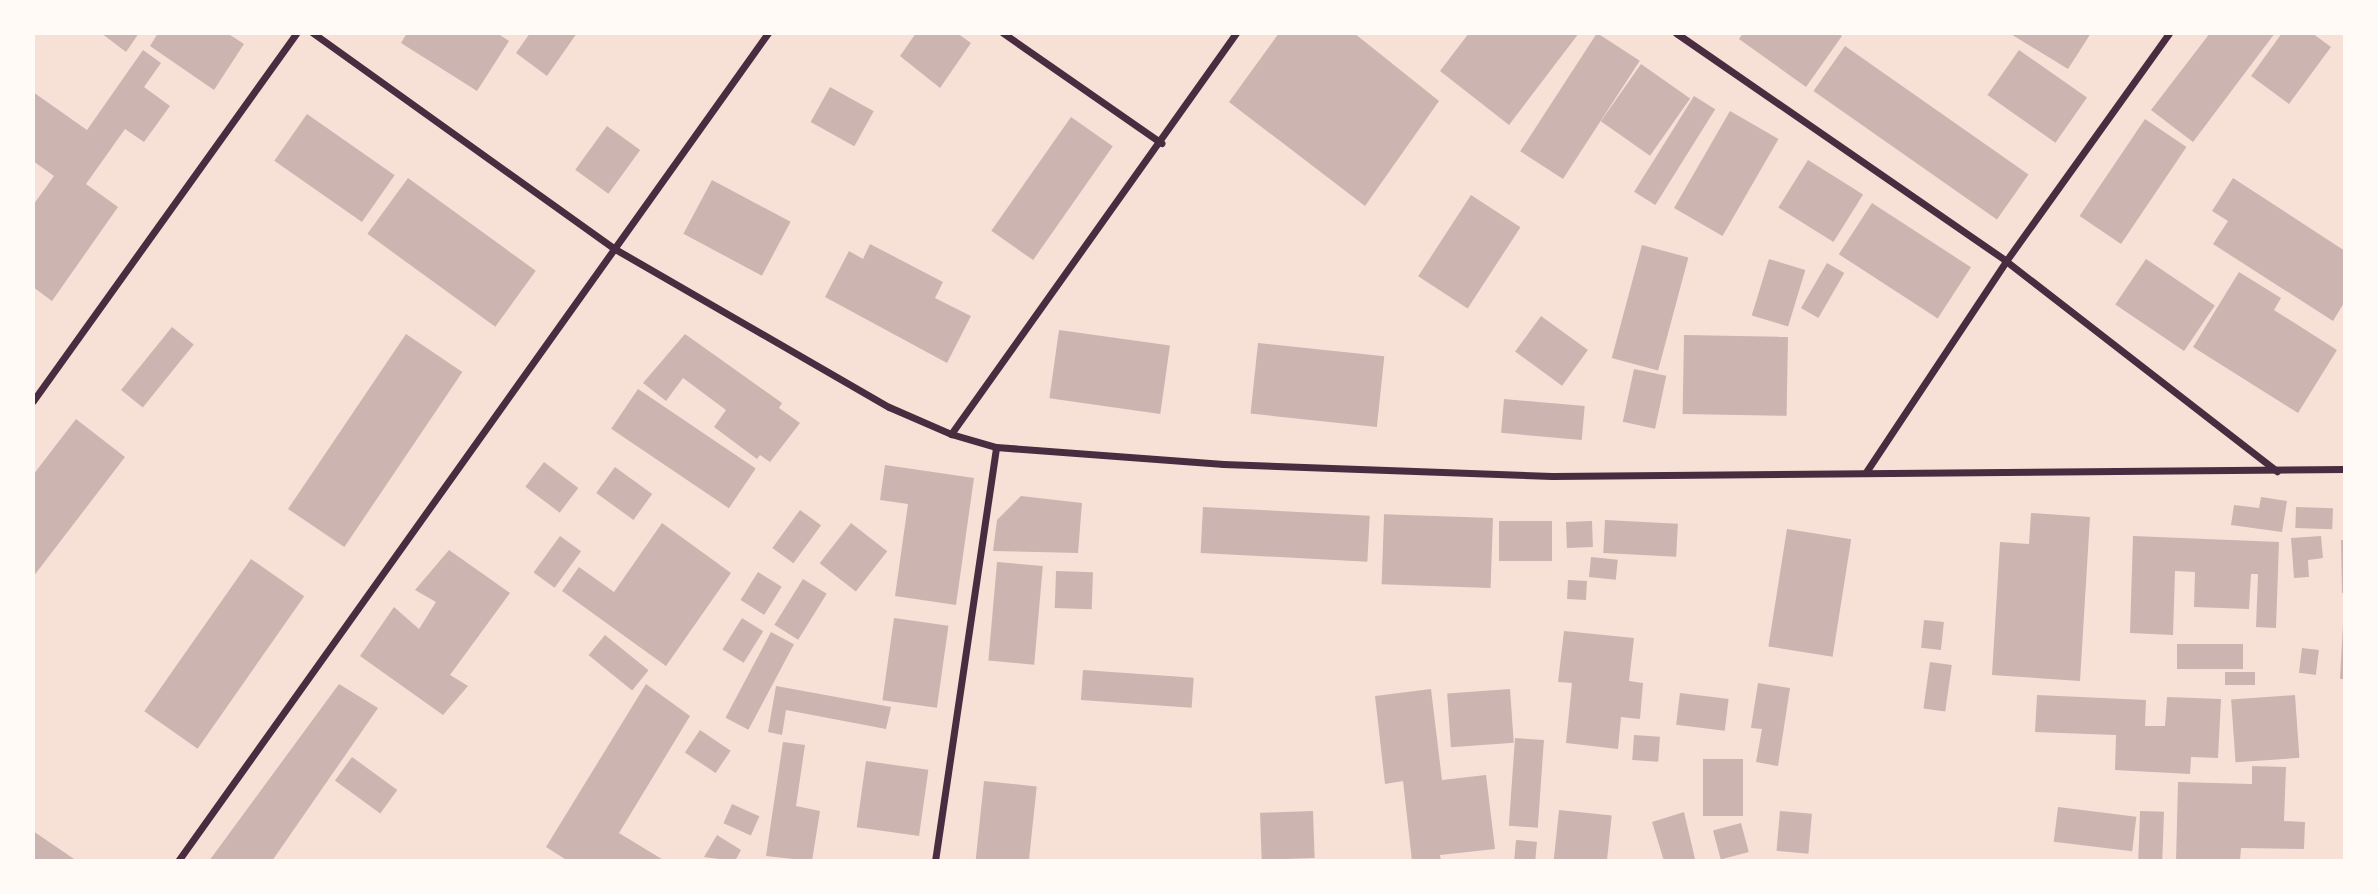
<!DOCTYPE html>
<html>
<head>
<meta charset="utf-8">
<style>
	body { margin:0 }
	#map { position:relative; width:2378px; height:894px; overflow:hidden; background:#f7e1d7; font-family:"Public Sans",sans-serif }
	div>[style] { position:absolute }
	.building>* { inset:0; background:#ccb4b1; transform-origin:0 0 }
	.minor>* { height:7px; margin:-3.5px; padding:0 3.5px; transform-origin:3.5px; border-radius:3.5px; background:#4a2c40 }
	span { translate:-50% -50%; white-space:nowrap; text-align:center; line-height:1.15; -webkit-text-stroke:7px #fffaf5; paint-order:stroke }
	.frame { position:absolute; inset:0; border:35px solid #fffaf5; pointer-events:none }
</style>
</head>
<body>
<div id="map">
	<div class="building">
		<i style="clip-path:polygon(101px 33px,139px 33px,126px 52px)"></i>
		<i style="clip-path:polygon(158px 33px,227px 33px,244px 44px,214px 90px,150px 46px)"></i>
		<i style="clip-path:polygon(407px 33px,497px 33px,509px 41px,477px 91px,401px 43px)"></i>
		<i style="clip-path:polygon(530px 33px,577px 33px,547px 76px,516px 53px)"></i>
		<i style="clip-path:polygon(916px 33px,957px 33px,971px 43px,940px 88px,900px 56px)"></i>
		<i style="clip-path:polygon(1279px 33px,1354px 33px,1439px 101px,1365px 206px,1229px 102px)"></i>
		<i style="clip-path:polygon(1469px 33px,1579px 33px,1509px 125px,1440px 71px)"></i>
		<i style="left:1597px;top:33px;width:51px;height:141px;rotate:33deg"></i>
		<i style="clip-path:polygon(1743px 33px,1838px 33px,1842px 36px,1806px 87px,1739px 39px)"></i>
		<i style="clip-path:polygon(2009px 33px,2091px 33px,2068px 69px)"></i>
		<i style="clip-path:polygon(2210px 33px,2275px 33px,2193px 142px,2151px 110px)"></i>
		<i style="clip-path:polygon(2282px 33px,2312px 33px,2331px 47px,2289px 104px,2251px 76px)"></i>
		<i style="left:1845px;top:46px;width:224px;height:55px;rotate:35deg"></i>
		<i style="clip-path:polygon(143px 50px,161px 63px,144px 87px,170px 106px,144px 142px,125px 129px,86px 184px,118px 207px,52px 301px,33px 287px,33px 205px,54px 176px,33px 161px,33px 92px,87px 130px)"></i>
		<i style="left:2019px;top:50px;width:83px;height:55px;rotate:35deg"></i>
		<i style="left:1641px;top:64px;width:60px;height:70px;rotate:35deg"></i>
		<i style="left:830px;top:87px;width:50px;height:40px;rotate:29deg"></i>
		<i style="left:1694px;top:96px;width:25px;height:113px;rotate:32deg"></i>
		<i style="left:1730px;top:111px;width:56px;height:112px;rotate:30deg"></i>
		<i style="left:307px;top:114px;width:107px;height:57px;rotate:35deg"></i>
		<i style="left:1071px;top:117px;width:51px;height:139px;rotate:35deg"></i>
		<i style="left:2145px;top:119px;width:50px;height:117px;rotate:34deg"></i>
		<i style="left:607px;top:126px;width:41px;height:54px;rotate:36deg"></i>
		<i style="left:1808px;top:160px;width:65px;height:56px;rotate:32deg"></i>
		<i style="left:408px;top:178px;width:158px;height:69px;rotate:36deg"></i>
		<i style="clip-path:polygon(2233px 178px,2345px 251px,2345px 301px,2333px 321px,2213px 244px,2228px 221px,2212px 211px)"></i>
		<i style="left:712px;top:180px;width:89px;height:61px;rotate:28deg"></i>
		<i style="left:1471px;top:195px;width:59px;height:97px;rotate:33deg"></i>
		<i style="left:1872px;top:203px;width:118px;height:61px;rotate:33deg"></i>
		<i style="clip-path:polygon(870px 244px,943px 282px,935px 298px,971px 316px,947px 363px,825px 297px,849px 251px,863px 259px)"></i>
		<i style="left:1642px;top:245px;width:48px;height:117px;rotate:15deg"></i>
		<i style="left:1769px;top:259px;width:38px;height:59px;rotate:17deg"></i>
		<i style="left:2146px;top:259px;width:83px;height:55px;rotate:34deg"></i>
		<i style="left:1827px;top:263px;width:20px;height:52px;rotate:30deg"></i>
		<i style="clip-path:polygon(2239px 272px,2281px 298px,2274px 310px,2337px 350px,2298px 413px,2193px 347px)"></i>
		<i style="left:1541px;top:316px;width:58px;height:44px;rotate:36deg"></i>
		<i style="left:172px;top:327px;width:28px;height:81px;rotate:39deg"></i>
		<i style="left:1059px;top:330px;width:112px;height:69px;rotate:8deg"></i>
		<i style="left:406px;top:334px;width:68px;height:211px;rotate:34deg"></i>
		<i style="clip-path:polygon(685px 334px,782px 403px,779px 408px,800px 423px,770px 462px,760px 455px,757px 459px,714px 427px,726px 410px,683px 378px,666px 401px,643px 383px)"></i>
		<i style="left:1684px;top:335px;width:104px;height:79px;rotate:1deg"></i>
		<i style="left:1258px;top:343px;width:127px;height:71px;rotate:6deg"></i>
		<i style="left:1634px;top:369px;width:33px;height:54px;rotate:12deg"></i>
		<i style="left:638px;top:389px;width:142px;height:48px;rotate:34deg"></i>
		<i style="left:1504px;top:399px;width:81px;height:34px;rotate:5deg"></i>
		<i style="clip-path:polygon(76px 419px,125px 457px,33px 577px,33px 475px)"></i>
		<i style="left:544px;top:462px;width:43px;height:31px;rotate:37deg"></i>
		<i style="clip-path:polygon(885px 465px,974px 478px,956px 605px,895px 596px,908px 504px,880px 500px)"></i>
		<i style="left:615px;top:467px;width:46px;height:32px;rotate:36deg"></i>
		<i style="clip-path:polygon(1021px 496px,1082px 503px,1078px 553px,993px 551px,997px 520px)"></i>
		<i style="clip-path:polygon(2261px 497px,2287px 501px,2282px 532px,2231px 525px,2234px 505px,2259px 508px)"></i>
		<i style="left:1203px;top:507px;width:167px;height:46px;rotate:3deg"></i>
		<i style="left:2296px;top:507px;width:37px;height:21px;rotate:2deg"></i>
		<i style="left:800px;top:510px;width:26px;height:47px;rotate:36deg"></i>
		<i style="clip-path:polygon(2031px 513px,2090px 517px,2080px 681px,1992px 675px,2000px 542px,2029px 544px)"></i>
		<i style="left:1493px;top:518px;width:70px;height:109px;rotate:92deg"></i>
		<i style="left:1605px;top:520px;width:73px;height:33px;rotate:3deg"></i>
		<i style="left:1499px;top:521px;width:53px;height:40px"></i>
		<i style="left:1592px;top:521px;width:26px;height:26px;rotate:88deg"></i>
		<i style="clip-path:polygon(662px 523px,731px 573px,666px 666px,562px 591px,579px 567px,614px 592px)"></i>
		<i style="left:851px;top:523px;width:46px;height:51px;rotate:38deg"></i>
		<i style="left:1787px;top:529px;width:65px;height:119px;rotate:9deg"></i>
		<i style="left:560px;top:536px;width:26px;height:45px;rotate:36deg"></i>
		<i style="clip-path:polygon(2133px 536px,2279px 542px,2276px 628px,2256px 627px,2258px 574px,2251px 574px,2249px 609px,2194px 607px,2195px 572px,2175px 571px,2173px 635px,2130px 633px)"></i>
		<i style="clip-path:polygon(2321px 536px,2323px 558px,2308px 560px,2309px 577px,2294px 578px,2291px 538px)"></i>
		<i style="clip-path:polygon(2341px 540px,2345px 540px,2345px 593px,2342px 593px)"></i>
		<i style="clip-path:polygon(449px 550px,510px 593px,450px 675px,468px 686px,443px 715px,360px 656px,394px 607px,419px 629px,436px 602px,415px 590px)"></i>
		<i style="left:1591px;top:557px;width:27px;height:20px;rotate:6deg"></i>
		<i style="left:251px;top:559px;width:65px;height:186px;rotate:35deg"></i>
		<i style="left:997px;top:562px;width:46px;height:99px;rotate:5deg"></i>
		<i style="left:1056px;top:571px;width:37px;height:37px;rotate:2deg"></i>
		<i style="left:758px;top:572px;width:28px;height:33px;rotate:32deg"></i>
		<i style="left:803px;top:579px;width:28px;height:54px;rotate:32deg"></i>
		<i style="left:1568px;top:580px;width:19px;height:19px;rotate:3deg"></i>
		<i style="left:742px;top:618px;width:25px;height:37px;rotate:32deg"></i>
		<i style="left:894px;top:618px;width:55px;height:83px;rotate:8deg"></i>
		<i style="left:1924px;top:620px;width:20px;height:28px;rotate:6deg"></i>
		<i style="clip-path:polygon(2343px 624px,2345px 624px,2345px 679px,2340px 679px)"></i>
		<i style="clip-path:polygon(1564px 631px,1634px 638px,1629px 681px,1643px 683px,1640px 719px,1621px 717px,1618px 749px,1566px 743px,1572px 683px,1558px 682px)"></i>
		<i style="left:771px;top:632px;width:26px;height:97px;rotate:28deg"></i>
		<i style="left:605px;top:635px;width:56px;height:26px;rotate:39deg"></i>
		<i style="left:2243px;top:644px;width:25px;height:66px;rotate:90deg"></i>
		<i style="left:2302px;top:648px;width:17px;height:25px;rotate:7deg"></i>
		<i style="left:1930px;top:662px;width:22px;height:47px;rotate:8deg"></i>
		<i style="left:1083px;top:670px;width:111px;height:30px;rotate:4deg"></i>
		<i style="left:2225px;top:672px;width:30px;height:13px"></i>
		<i style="clip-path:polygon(1758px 683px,1790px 688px,1778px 766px,1756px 762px,1762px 729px,1751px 728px)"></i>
		<i style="clip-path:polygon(339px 684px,378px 708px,272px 861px,209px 861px)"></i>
		<i style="clip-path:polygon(646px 684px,690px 716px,619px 833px,665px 861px,568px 861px,546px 847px)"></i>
		<i style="clip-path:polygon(776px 686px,891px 707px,886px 729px,786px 710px,782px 735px,768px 732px)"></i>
		<i style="clip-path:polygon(1431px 689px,1442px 780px,1486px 775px,1495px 849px,1440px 855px,1441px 861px,1412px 861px,1403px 781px,1385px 784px,1375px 696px)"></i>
		<i style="left:1510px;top:689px;width:54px;height:63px;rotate:86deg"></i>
		<i style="left:1680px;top:693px;width:49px;height:32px;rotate:7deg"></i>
		<i style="clip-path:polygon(2037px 695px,2146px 700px,2145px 726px,2165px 726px,2167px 697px,2221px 699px,2218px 758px,2191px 757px,2190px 774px,2115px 770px,2116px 735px,2035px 732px)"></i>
		<i style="left:2295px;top:695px;width:63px;height:64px;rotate:86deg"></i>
		<i style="left:700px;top:730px;width:37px;height:27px;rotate:34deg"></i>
		<i style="left:1634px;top:735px;width:26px;height:25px;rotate:4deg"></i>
		<i style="left:1515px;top:738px;width:29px;height:88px;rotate:4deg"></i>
		<i style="clip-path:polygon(783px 742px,805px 745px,796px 806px,820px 811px,812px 861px,766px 856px)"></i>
		<i style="left:352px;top:757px;width:56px;height:29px;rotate:36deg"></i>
		<i style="left:1703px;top:759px;width:40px;height:57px"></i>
		<i style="left:866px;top:761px;width:63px;height:67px;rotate:8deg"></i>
		<i style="clip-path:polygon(2252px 766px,2286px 767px,2284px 821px,2305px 822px,2304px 849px,2241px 848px,2240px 861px,2176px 861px,2178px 782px,2252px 784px)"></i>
		<i style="left:984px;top:781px;width:53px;height:79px;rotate:6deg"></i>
		<i style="left:732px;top:804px;width:30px;height:21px;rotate:24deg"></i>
		<i style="left:2058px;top:807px;width:79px;height:35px;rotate:7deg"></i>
		<i style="left:1559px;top:810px;width:53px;height:51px;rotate:6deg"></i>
		<i style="left:1313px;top:811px;width:47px;height:53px;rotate:88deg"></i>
		<i style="left:1780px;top:811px;width:32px;height:40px;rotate:5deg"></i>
		<i style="left:2140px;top:811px;width:24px;height:49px;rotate:2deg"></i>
		<i style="clip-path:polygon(1684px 812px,1695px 859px,1664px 861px,1652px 822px)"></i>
		<i style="left:1741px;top:823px;width:30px;height:29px;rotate:75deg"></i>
		<i style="clip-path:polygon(33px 831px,77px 861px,33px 861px)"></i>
		<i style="clip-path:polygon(717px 835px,741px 850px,735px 861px,704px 857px)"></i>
		<i style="left:1516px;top:840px;width:21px;height:20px;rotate:5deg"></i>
	</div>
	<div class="minor">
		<i style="left:313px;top:33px;width:371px;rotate:35.6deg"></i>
		<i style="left:615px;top:249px;width:316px;rotate:30deg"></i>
		<i style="left:889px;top:407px;width:68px;rotate:23.5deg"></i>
		<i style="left:951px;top:434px;width:47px;rotate:16.1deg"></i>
		<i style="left:996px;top:447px;width:228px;rotate:4.3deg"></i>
		<i style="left:1223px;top:464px;width:329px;rotate:2.1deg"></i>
		<i style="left:1552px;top:476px;width:793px;rotate:-0.51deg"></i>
		<i style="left:1003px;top:33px;width:193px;rotate:34.8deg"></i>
		<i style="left:1676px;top:33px;width:401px;rotate:34.6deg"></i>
		<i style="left:2006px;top:261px;width:343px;rotate:37.8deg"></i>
		<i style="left:33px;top:401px;width:452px;rotate:-54.4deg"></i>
		<i style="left:951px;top:434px;width:492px;rotate:-54.6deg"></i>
		<i style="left:1866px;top:472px;width:253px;rotate:-56.4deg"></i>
		<i style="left:2006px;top:261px;width:280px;rotate:-54.4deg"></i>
		<i style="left:178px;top:861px;width:1017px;rotate:-54.53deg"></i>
		<i style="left:935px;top:861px;width:418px;rotate:-81.6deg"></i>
	</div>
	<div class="frame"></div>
</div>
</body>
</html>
